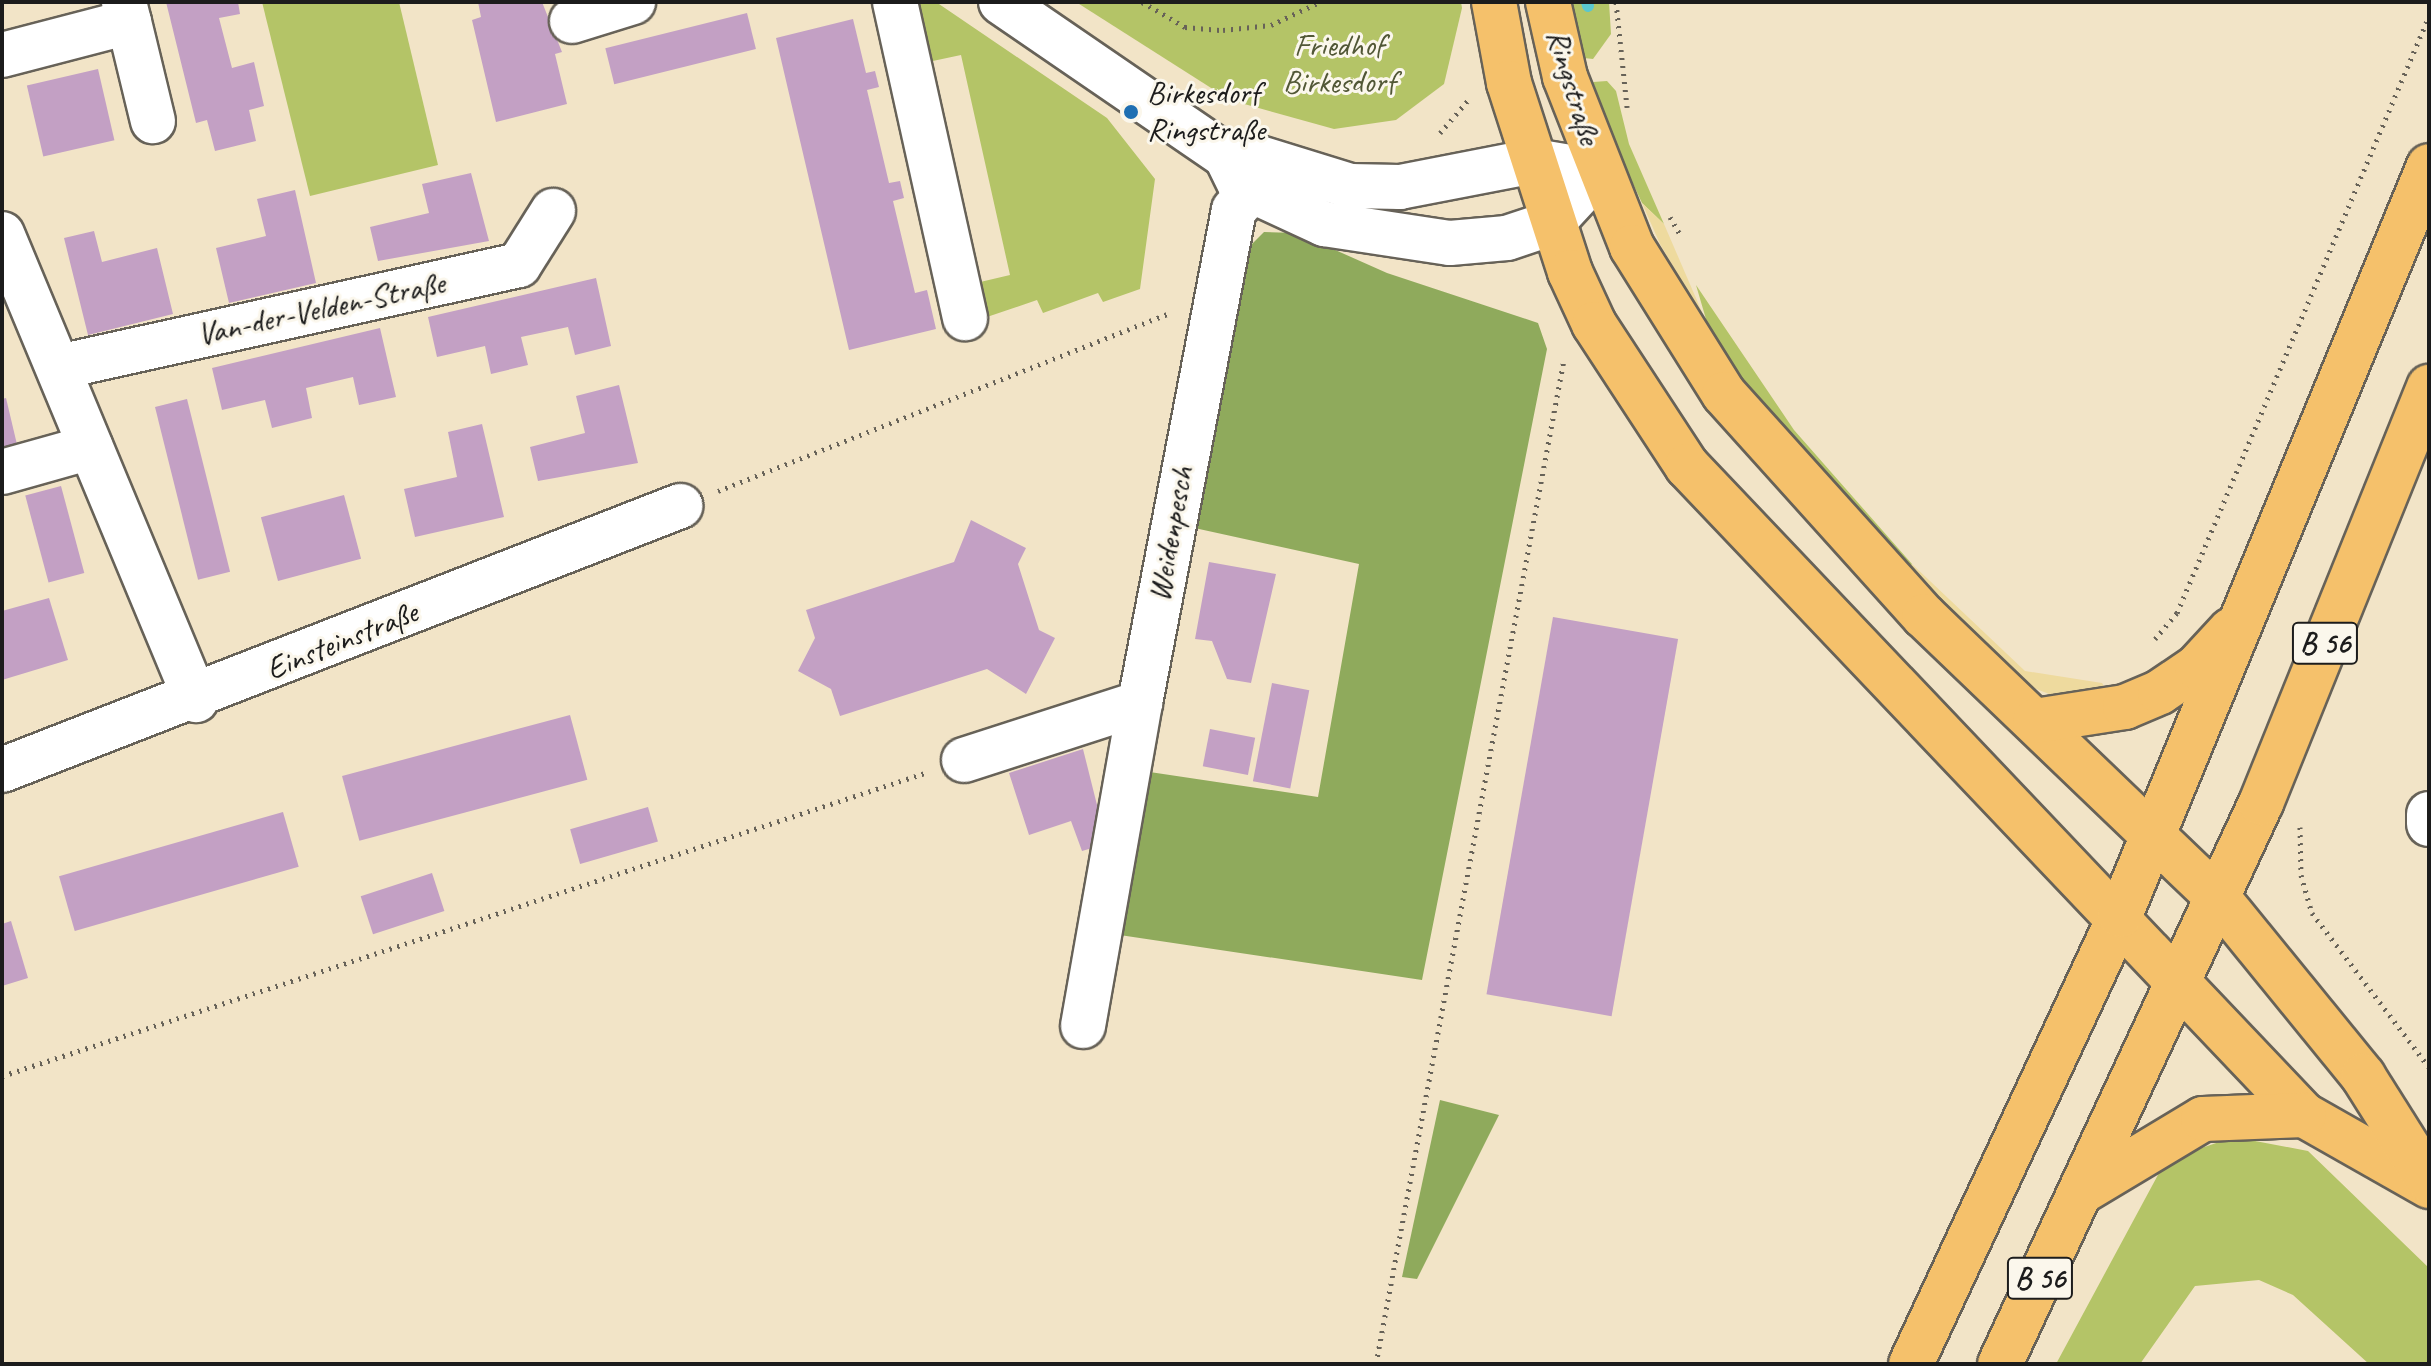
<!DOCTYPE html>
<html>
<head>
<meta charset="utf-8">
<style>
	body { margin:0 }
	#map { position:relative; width:2431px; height:1366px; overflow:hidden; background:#f2e4c7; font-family:Caveat,sans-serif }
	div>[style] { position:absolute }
	.green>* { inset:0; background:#b4c467 }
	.forest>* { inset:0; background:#8faa5c }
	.sand>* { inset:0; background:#eeda9e }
	.stream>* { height:12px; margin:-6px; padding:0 6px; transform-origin:6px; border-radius:6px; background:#5ac7cf }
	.building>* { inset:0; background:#c3a0c4; transform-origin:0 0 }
	.path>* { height:5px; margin-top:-2.5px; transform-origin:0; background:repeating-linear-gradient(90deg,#676258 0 2px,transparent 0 8px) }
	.roads { filter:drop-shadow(2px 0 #676258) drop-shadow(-2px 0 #676258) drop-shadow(0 2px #676258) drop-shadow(0 -2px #676258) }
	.minor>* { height:44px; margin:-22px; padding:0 22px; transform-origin:22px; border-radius:22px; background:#fff }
	.major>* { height:44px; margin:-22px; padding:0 22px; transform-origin:22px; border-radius:22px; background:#f5c16b }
	.dots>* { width:22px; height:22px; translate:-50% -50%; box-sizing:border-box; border:4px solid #fbf7ec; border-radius:50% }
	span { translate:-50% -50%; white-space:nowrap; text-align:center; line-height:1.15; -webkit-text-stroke:6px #fbf7ec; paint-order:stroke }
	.shield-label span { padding:2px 6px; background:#fbf7ec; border:2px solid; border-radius:6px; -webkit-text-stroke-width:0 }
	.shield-label { font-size:30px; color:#1c1c1c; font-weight:700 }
	.park-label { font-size:32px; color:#515736 }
	.street-label { font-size:32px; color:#1c1c1c }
	.poi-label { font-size:32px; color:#1c1c1c }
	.left { translate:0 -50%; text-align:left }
	.frame { position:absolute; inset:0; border:4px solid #1c1c1c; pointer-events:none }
</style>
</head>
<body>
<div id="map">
	<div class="green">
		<i style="clip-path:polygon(262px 2px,399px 2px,438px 165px,310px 196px)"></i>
		<i style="clip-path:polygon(936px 2px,1107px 118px,1155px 179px,1140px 289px,1103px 302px,1098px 293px,1043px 313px,1037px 300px,984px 318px,976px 283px,1010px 275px,961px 55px,928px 62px,917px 4px)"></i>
		<i style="clip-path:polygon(1076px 2px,1461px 2px,1462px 8px,1444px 84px,1396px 120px,1334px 129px,1230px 100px)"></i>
		<i style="clip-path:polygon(1568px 2px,1609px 2px,1611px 34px,1593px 59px,1584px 58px)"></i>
		<i style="clip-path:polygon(1607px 81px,1616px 91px,1629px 144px,1664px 224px,1642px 203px,1622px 160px,1593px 82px)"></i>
		<i style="clip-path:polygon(1696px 285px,1794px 430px,1912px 564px,1907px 575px,1766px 414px,1708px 326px)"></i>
		<i style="clip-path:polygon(2234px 1137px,2308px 1151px,2429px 1268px,2429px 1364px,2369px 1364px,2293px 1295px,2259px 1280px,2195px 1286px,2140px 1364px,2056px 1364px,2166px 1160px)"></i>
	</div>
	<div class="forest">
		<i style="clip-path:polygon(1264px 232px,1297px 233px,1387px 273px,1538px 323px,1547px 349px,1422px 980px,1113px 934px,1143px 771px,1318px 797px,1359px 564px,1190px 527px,1241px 255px)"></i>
		<i style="clip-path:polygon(1440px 1100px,1499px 1115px,1417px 1279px,1402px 1277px)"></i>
	</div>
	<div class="sand">
		<i style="clip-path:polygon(1642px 203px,1664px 224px,1708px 326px,1660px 244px)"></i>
		<i style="clip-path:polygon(1912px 564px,2025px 671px,2102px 683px,2108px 692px,2052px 695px,2023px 684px,1907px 575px)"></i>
	</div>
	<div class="stream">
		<i style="left:1587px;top:2px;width:4px;rotate:76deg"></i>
	</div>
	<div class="building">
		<i style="clip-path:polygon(166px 2px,238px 2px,240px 14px,219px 18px,232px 68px,254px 62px,264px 106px,249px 110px,256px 141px,215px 151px,207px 120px,196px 123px)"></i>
		<i style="clip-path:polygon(478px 2px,542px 2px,562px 52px,555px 54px,567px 104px,496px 122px,472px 20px,481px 17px)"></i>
		<i style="left:747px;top:13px;width:37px;height:146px;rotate:76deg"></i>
		<i style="clip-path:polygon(853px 19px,866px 73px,875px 71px,879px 87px,867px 90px,889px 183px,900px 181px,904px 198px,893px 201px,915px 293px,927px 290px,936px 329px,849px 350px,776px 38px)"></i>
		<i style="left:98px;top:69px;width:73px;height:73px;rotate:77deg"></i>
		<i style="clip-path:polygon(471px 173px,489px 241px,378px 261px,370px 227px,429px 213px,422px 184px)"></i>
		<i style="clip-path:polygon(295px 190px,316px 283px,229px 303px,216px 248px,266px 236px,257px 199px)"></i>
		<i style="clip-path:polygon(94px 231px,102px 262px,157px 248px,173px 314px,88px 335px,64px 238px)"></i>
		<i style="clip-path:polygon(596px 278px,611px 346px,575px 355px,568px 327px,521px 337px,528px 365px,491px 374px,485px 346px,437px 357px,428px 317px)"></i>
		<i style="clip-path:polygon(380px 328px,396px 397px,359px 405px,353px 377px,306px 388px,312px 418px,272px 428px,265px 400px,222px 410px,212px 368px)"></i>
		<i style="clip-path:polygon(619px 385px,638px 463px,538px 481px,530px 447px,585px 433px,576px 396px)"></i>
		<i style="clip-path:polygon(6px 398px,19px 453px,2px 458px,2px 399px)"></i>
		<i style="left:187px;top:399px;width:178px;height:33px;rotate:76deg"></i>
		<i style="clip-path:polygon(482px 424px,504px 517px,415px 537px,404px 489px,457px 477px,448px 432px)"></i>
		<i style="left:61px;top:486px;width:90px;height:37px;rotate:75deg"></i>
		<i style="left:344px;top:495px;width:66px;height:86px;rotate:75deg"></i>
		<i style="clip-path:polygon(971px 520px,1026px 548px,1018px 564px,1039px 630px,1055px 638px,1026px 694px,987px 669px,840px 716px,831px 689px,798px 671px,815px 638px,806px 610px,954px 562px)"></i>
		<i style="clip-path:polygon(1209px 562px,1276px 574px,1251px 683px,1227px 679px,1212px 641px,1195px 639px)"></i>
		<i style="clip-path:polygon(49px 598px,68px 660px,2px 680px,2px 611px)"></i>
		<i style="left:1553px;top:617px;width:127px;height:383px;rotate:10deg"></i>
		<i style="left:1272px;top:683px;width:38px;height:100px;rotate:11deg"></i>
		<i style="left:570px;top:715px;width:67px;height:236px;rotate:75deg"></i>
		<i style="left:1210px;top:729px;width:46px;height:38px;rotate:11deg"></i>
		<i style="clip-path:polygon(1083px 749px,1104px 833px,1099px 846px,1082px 851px,1071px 821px,1029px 835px,1009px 773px)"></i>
		<i style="left:648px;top:807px;width:36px;height:81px;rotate:74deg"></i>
		<i style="left:283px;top:812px;width:57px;height:233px;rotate:74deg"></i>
		<i style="left:432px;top:873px;width:40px;height:75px;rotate:72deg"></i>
		<i style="clip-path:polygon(11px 921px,28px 978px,2px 986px,2px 924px)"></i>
	</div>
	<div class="path">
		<i style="left:1142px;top:2px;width:50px;rotate:30.2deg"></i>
		<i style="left:1185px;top:27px;width:38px;rotate:5deg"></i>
		<i style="left:1223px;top:30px;width:48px;rotate:-5.9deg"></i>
		<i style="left:1271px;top:25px;width:54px;rotate:-25.1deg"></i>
		<i style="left:1616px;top:2px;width:106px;rotate:84deg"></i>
		<i style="left:1440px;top:133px;width:45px;rotate:-49.5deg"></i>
		<i style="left:1670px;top:217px;width:22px;rotate:60deg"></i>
		<i style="left:718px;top:491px;width:486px;rotate:-21.5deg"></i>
		<i style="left:2155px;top:639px;width:34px;rotate:-50deg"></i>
		<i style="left:2177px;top:613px;width:648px;rotate:-67.11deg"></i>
		<i style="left:2300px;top:827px;width:48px;rotate:88.8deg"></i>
		<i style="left:2301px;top:875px;width:40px;rotate:74deg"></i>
		<i style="left:2312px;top:913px;width:193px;rotate:52.8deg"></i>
		<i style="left:2px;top:1076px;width:971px;rotate:-18.17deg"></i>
		<i style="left:1376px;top:1364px;width:1022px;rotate:-79.4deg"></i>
	</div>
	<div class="roads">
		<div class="minor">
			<i style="left:895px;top:2px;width:324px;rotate:77.5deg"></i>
			<i style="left:1001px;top:2px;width:273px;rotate:34.4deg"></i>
			<i style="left:1226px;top:156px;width:32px;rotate:64deg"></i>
			<i style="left:1240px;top:185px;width:93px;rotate:24.9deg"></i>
			<i style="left:1324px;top:224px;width:127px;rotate:8.6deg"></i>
			<i style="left:1450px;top:243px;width:57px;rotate:-5deg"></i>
			<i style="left:1507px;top:238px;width:47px;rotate:-18.4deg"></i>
			<i style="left:1552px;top:223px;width:69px;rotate:-47.3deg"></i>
			<i style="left:572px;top:21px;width:64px;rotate:-17.3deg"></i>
			<i style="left:129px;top:22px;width:102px;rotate:76.4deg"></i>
			<i style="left:2px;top:55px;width:131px;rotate:-14.6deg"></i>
			<i style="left:129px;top:22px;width:21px;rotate:-104deg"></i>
			<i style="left:1250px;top:155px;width:105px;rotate:17.2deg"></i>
			<i style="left:1350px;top:186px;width:50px;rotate:1.1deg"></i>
			<i style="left:1400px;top:187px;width:136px;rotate:-11deg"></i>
			<i style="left:1534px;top:161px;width:66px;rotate:9.6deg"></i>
			<i style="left:2px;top:234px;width:505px;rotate:67.4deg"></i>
			<i style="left:59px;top:367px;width:471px;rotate:-12.5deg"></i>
			<i style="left:519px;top:265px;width:64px;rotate:-57.8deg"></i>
			<i style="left:2px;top:472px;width:92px;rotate:-15.7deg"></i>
			<i style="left:964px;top:760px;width:185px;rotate:-17.9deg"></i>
			<i style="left:1140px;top:703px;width:502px;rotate:-79.21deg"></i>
			<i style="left:1234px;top:210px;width:61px;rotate:-47.7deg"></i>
			<i style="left:2px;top:770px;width:728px;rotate:-21.27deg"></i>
			<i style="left:2429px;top:814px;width:10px;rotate:90deg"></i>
			<i style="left:1083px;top:1026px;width:328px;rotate:-80deg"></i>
		</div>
		<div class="major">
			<i style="left:1494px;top:2px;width:82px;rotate:79.5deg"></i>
			<i style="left:1509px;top:83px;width:199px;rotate:72.1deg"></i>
			<i style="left:1570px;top:272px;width:57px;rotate:65.2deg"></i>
			<i style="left:1594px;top:324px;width:170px;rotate:56.8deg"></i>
			<i style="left:1687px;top:466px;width:895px;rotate:46.45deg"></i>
			<i style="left:2304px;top:1115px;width:144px;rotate:29.6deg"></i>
			<i style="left:1548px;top:2px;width:77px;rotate:77.2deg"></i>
			<i style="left:1565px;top:77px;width:183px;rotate:68.5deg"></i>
			<i style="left:1632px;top:247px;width:173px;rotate:58deg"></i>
			<i style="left:1724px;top:394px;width:299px;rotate:48deg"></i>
			<i style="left:1924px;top:616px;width:407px;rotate:43.8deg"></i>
			<i style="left:2218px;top:898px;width:230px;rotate:50.8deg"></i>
			<i style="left:2363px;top:1076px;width:124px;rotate:57.8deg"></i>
			<i style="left:2035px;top:721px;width:91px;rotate:-8.8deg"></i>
			<i style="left:2125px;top:707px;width:38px;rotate:-23deg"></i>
			<i style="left:2160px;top:692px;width:45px;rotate:-34deg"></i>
			<i style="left:2197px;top:667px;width:50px;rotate:-47.4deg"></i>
			<i style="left:2083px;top:1191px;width:140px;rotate:-31deg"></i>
			<i style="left:2203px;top:1119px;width:101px;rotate:-2.3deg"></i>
			<i style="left:1911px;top:1364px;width:495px;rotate:-65deg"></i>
			<i style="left:2120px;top:915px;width:810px;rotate:-67.58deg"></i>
			<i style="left:2000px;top:1364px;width:619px;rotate:-65.05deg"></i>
			<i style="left:2261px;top:803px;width:449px;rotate:-68deg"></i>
		</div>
	</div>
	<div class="dots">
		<i style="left:1131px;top:112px;background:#1f6fb2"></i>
	</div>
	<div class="shield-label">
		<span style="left:2325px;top:643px">B 56</span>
		<span style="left:2040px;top:1278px">B 56</span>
	</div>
	<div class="park-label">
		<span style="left:1339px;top:64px">Friedhof<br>Birkesdorf</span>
	</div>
	<div class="street-label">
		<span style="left:1573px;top:87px;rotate:73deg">Ringstraße</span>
		<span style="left:321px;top:309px;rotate:-12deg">Van-der-Velden-Straße</span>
		<span style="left:1171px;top:534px;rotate:-80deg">Weidenpesch</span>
		<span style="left:342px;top:641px;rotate:-22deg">Einsteinstraße</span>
	</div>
	<div class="poi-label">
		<span class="left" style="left:1147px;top:112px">Birkesdorf<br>Ringstraße</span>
	</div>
	<div class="frame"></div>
</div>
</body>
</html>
